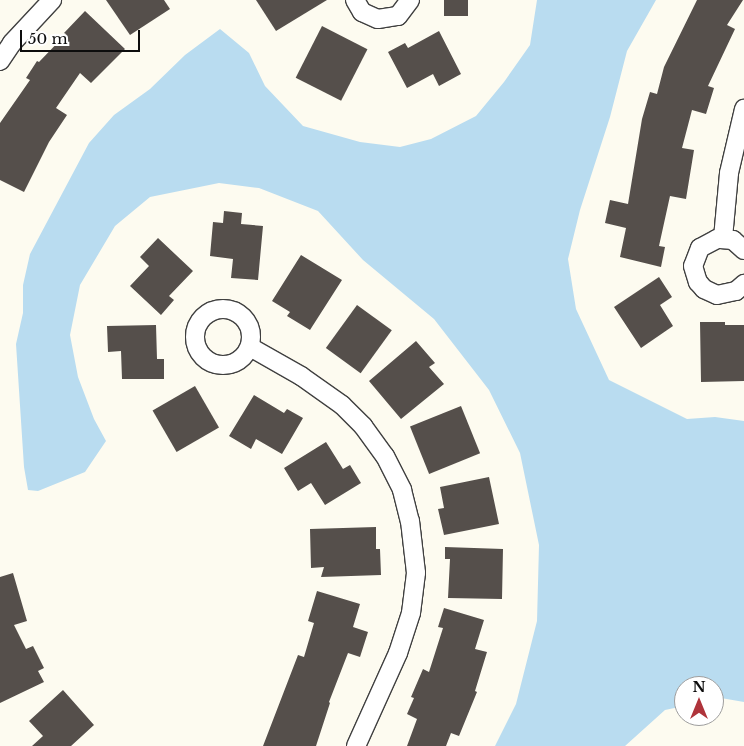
<!DOCTYPE html>
<html>
<head>
<meta charset="utf-8">
<style>
	body { margin:0 }
	#map { position:relative; width:744px; height:746px; overflow:hidden; background:#fdfbf0; font-family:"Libre Baskerville",serif }
	div>[style] { position:absolute }
	.water>* { inset:0; background:#b9dcf0 }
	.building>* { inset:0; background:#554f4b; transform-origin:0 0 }
	.roads { filter:drop-shadow(1px 0 #404040) drop-shadow(-1px 0 #404040) drop-shadow(0 1px #404040) drop-shadow(0 -1px #404040) }
	.minor>* { height:18px; margin:-9px; padding:0 9px; transform-origin:9px; border-radius:9px; background:#fff }
	.minor>.ring { margin:-9px; padding:0; box-sizing:content-box; background:none; border:18px solid #fff; border-radius:50% }
	span { translate:-50% -50%; white-space:nowrap; text-align:center; line-height:1.15; -webkit-text-stroke:5px #fff; paint-order:stroke }
	.north { position:absolute; left:674px; top:676px; width:50px; height:50px; box-sizing:border-box; background:#fff; border:1px solid #9e9e9e; border-radius:50%; rotate:0deg; font-size:14px; font-weight:700; line-height:20px; text-align:center; color:#0d0d0d }
	.north::after { content:''; display:block; margin:auto; width:18px; height:22px; background:#af343b; clip-path:polygon(50% 0,100% 100%,50% 72%,0 100%) }
	.scale { position:absolute; left:20px; top:30px; width:120px; height:22px; box-sizing:border-box; border:2px solid #0d0d0d; border-top:0; padding-left:6px; font-size:15px; line-height:18px; white-space:nowrap; color:#0d0d0d; -webkit-text-stroke:4px #fff; paint-order:stroke }
</style>
</head>
<body>
<div id="map">
	<div class="water">
		<i style="clip-path:polygon(537px 0,656px 0,627px 51px,610px 117px,580px 210px,568px 259px,576px 309px,609px 380px,687px 419px,715px 417px,744px 421px,744px 702px,721px 698px,714px 700px,714px 686px,684px 686px,684px 706px,665px 710px,625px 746px,495px 746px,516px 704px,537px 621px,539px 545px,520px 453px,489px 390px,434px 319px,363px 260px,318px 211px,259px 188px,219px 183px,150px 197px,115px 226px,80px 285px,70px 335px,78px 377px,94px 419px,106px 441px,85px 472px,38px 491px,28px 490px,24px 467px,16px 344px,23px 313px,23px 285px,30px 254px,89px 143px,114px 115px,150px 89px,185px 55px,220px 29px,249px 53px,265px 86px,303px 126px,360px 142px,400px 147px,431px 139px,476px 116px,504px 82px,530px 45px)"></i>
	</div>
	<div class="building">
		<i style="clip-path:polygon(106px 0,164px 0,170px 9px,130px 35px)"></i>
		<i style="clip-path:polygon(256px 0,327px 0,276px 31px)"></i>
		<i style="left:444px;top:0;width:24px;height:16px"></i>
		<i style="clip-path:polygon(697px 0,743px 0,727px 25px,735px 29px,708px 86px,714px 88px,706px 114px,692px 110px,682px 148px,694px 150px,686px 199px,670px 196px,659px 246px,665px 247px,661px 267px,620px 257px,626px 228px,605px 223px,610px 200px,628px 204px,642px 119px,650px 92px,657px 94px,664px 67px)"></i>
		<i style="clip-path:polygon(85px 11px,125px 49px,91px 83px,80px 73px,56px 108px,67px 115px,49px 142px,24px 192px,0 180px,0 123px,30px 80px,26px 78px,37px 61px,39px 62px,66px 34px,64px 33px)"></i>
		<i style="left:322px;top:26px;width:51px;height:58px;rotate:27deg"></i>
		<i style="clip-path:polygon(439px 31px,461px 74px,439px 86px,433px 74px,407px 88px,388px 52px,405px 43px,408px 48px)"></i>
		<i style="clip-path:polygon(224px 211px,242px 213px,241px 224px,263px 226px,258px 280px,231px 278px,233px 259px,210px 256px,213px 222px,223px 223px)"></i>
		<i style="clip-path:polygon(158px 238px,193px 271px,169px 296px,174px 300px,161px 315px,130px 286px,149px 266px,140px 257px)"></i>
		<i style="clip-path:polygon(301px 255px,342px 280px,310px 330px,287px 316px,290px 312px,272px 301px)"></i>
		<i style="clip-path:polygon(659px 277px,672px 297px,660px 305px,673px 326px,641px 348px,614px 307px)"></i>
		<i style="left:357px;top:305px;width:43px;height:53px;rotate:36deg"></i>
		<i style="clip-path:polygon(700px 322px,725px 322px,725px 325px,744px 325px,744px 381px,701px 382px)"></i>
		<i style="clip-path:polygon(156px 325px,157px 359px,164px 359px,164px 379px,122px 379px,121px 351px,108px 352px,107px 326px)"></i>
		<i style="clip-path:polygon(416px 341px,435px 363px,429px 367px,444px 384px,401px 419px,369px 381px)"></i>
		<i style="left:195px;top:386px;width:48px;height:49px;rotate:60deg"></i>
		<i style="clip-path:polygon(254px 395px,284px 413px,287px 409px,303px 418px,282px 454px,256px 439px,251px 449px,229px 436px)"></i>
		<i style="left:461px;top:406px;width:51px;height:55px;rotate:68deg"></i>
		<i style="clip-path:polygon(326px 442px,343px 469px,350px 465px,361px 483px,325px 505px,311px 483px,298px 491px,284px 468px)"></i>
		<i style="clip-path:polygon(489px 477px,499px 524px,444px 535px,438px 509px,444px 508px,440px 487px)"></i>
		<i style="clip-path:polygon(376px 527px,376px 549px,380px 549px,381px 575px,321px 577px,324px 567px,311px 568px,310px 529px)"></i>
		<i style="clip-path:polygon(445px 547px,503px 549px,502px 599px,448px 598px,450px 559px,445px 559px)"></i>
		<i style="clip-path:polygon(13px 573px,27px 621px,14px 625px,26px 649px,33px 646px,44px 668px,38px 671px,44px 682px,0 703px,0 577px)"></i>
		<i style="clip-path:polygon(317px 591px,360px 604px,353px 627px,368px 632px,360px 657px,348px 653px,329px 702px,330px 703px,316px 746px,263px 746px,298px 655px,304px 657px,314px 623px,308px 621px)"></i>
		<i style="clip-path:polygon(444px 608px,484px 620px,475px 649px,487px 652px,475px 691px,477px 692px,459px 736px,451px 733px,446px 746px,407px 746px,417px 719px,407px 714px,414px 698px,411px 697px,423px 669px,429px 672px,443px 628px,438px 627px)"></i>
		<i style="clip-path:polygon(63px 690px,94px 725px,71px 746px,32px 746px,43px 736px,29px 721px)"></i>
	</div>
	<div class="roads">
		<div class="minor">
			<i style="left:355px;top:0;width:14px;rotate:60deg"></i>
			<i style="left:362px;top:12px;width:17px;rotate:24deg"></i>
			<i style="left:378px;top:19px;width:20px;rotate:-9deg"></i>
			<i style="left:398px;top:16px;width:20px;rotate:-53deg"></i>
			<i style="left:0;top:61px;width:22px;rotate:-56deg"></i>
			<i style="left:12px;top:43px;width:59px;rotate:-47.1deg"></i>
			<i style="left:723px;top:238px;width:65px;rotate:-84.7deg"></i>
			<i style="left:729px;top:173px;width:66px;rotate:-76.8deg"></i>
			<i style="left:744px;top:250px;width:15px;rotate:-138deg"></i>
			<i style="left:733px;top:240px;width:16px;rotate:-176deg"></i>
			<i style="left:717px;top:239px;width:19px;rotate:152deg"></i>
			<i style="left:700px;top:248px;width:19px;rotate:111deg"></i>
			<i style="left:693px;top:266px;width:17px;rotate:73deg"></i>
			<i style="left:698px;top:282px;width:9px;rotate:49deg"></i>
			<i style="left:704px;top:289px;width:14px;rotate:25deg"></i>
			<i style="left:717px;top:295px;width:19px;rotate:-12deg"></i>
			<i style="left:736px;top:291px;width:11px;rotate:-41deg"></i>
			<i class="ring" style="left:195px;top:309px;width:38px;height:38px"></i>
			<i style="left:250px;top:347px;width:59px;rotate:29.6deg"></i>
			<i style="left:301px;top:376px;width:50px;rotate:35.3deg"></i>
			<i style="left:342px;top:405px;width:30px;rotate:45deg"></i>
			<i style="left:363px;top:426px;width:37px;rotate:54deg"></i>
			<i style="left:385px;top:456px;width:38px;rotate:63deg"></i>
			<i style="left:402px;top:490px;width:32px;rotate:76deg"></i>
			<i style="left:410px;top:521px;width:52px;rotate:83.4deg"></i>
			<i style="left:416px;top:573px;width:40px;rotate:97.1deg"></i>
			<i style="left:411px;top:613px;width:42px;rotate:108deg"></i>
			<i style="left:398px;top:653px;width:102px;rotate:114.3deg"></i>
		</div>
	</div>
	<div class="north">N</div>
	<div class="scale">50 m</div>
</div>
</body>
</html>
